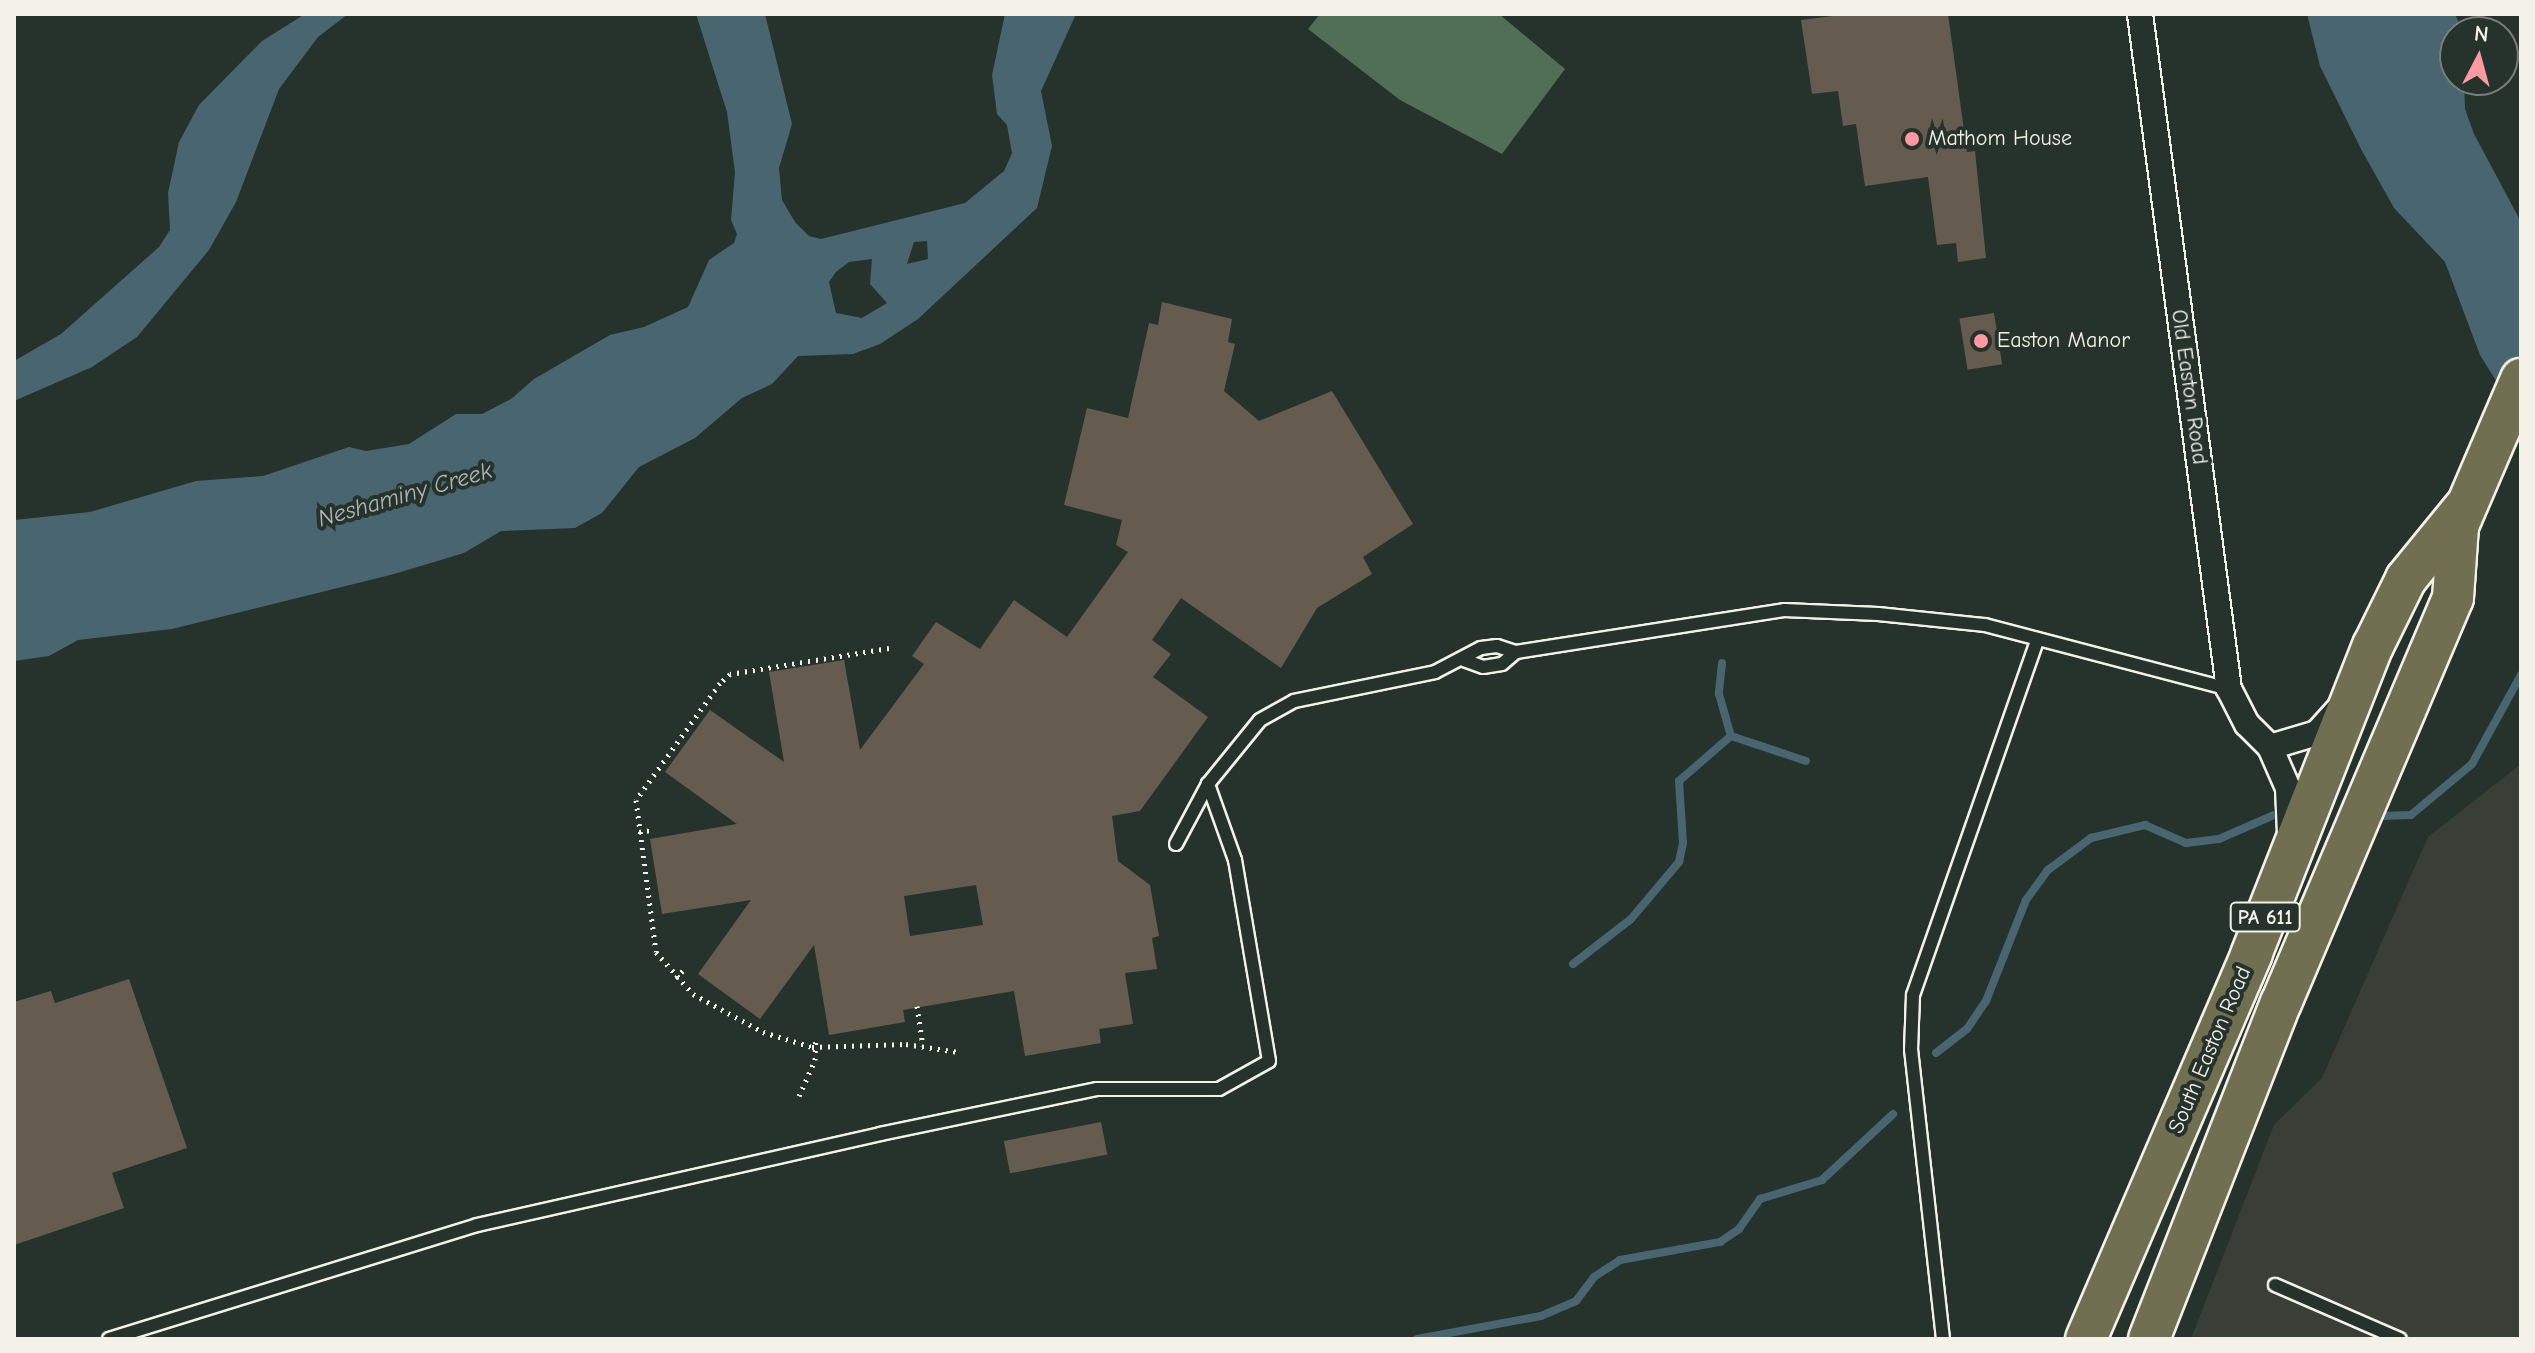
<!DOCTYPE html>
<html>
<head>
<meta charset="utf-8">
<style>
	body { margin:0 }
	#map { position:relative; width:2535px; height:1353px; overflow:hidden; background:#26332d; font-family:"Comic Neue",sans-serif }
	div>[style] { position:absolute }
	.built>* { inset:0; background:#393f37 }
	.green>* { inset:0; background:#516e57 }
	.water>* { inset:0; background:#49656f }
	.stream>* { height:8px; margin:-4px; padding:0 4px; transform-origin:4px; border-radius:4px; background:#49656f }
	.building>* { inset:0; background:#655c4f; transform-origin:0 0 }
	.path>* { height:5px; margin-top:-2.5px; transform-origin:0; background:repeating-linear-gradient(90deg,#f4f1e8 0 2px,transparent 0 8px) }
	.roads { filter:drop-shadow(2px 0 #f4f1e8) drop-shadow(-2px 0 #f4f1e8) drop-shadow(0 2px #f4f1e8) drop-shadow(0 -2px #f4f1e8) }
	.service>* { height:12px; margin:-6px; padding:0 6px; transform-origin:6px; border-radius:6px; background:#26332d }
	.minor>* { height:24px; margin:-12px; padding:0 12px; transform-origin:12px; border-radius:12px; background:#26332d }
	.trunk>* { height:40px; margin:-20px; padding:0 20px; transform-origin:20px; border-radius:20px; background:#716f52 }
	.dots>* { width:22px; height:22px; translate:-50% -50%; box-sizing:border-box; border:4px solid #26332d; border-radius:50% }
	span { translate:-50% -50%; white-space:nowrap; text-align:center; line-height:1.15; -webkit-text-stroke:8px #26332d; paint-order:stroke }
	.shield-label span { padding:2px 6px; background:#26332d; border:2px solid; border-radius:6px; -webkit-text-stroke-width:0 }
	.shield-label { font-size:20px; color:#f4f1e8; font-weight:700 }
	.poi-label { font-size:22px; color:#f4f1e8 }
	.left { translate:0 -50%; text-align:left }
	.street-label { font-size:22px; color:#f4f1e8 }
	.water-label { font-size:24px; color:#b0b9b8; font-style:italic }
	.frame { position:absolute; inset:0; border:16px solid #f4f1e8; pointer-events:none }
	.north { position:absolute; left:2439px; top:16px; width:80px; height:80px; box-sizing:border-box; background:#26332d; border:2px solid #787f78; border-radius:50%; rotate:6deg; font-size:22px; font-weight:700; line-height:32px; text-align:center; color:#f4f1e8 }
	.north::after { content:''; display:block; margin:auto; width:28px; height:36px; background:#ff9aa2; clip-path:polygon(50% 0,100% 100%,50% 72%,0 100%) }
</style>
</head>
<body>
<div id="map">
	<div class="built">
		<i style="clip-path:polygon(2521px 764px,2521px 1339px,2191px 1339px,2274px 1125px,2322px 1078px,2428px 837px)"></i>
	</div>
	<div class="green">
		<i style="clip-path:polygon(1320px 14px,1499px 14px,1565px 69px,1502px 154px,1400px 100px,1308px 29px)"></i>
	</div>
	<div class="water">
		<i style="clip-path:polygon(305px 14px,348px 14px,318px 37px,279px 89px,236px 202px,209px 250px,137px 337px,92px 367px,14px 401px,14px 361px,61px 334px,159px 247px,170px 230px,168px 193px,179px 142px,199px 105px,262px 41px)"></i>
		<i style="clip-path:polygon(evenodd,696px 14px,765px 14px,792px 124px,779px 168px,782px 200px,795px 222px,809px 236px,821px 239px,965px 203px,1004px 171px,1012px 153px,1007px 125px,997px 114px,992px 75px,1005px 14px,1076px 14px,1041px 91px,1052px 146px,1037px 208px,918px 319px,880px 344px,853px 354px,798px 356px,772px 384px,742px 398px,695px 438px,639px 467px,602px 513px,575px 528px,501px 531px,464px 553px,394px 574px,172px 629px,78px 640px,49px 656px,14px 661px,14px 520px,90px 512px,196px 481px,263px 476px,349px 447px,366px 451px,409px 444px,456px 414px,482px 414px,511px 399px,534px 379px,610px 335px,644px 327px,688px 307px,709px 260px,734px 243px,737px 234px,731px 220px,735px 172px,727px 112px,696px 14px,927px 241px,928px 259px,907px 264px,914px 242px,927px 241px,696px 14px,872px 259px,870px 284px,887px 303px,862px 318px,836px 313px,829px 282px,836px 272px,849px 262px,872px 259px)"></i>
		<i style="clip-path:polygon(2307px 14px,2455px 14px,2463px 32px,2455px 32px,2455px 80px,2464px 80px,2465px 109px,2474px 134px,2521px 222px,2521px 421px,2480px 355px,2445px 262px,2394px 208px,2361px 149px,2320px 66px)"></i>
	</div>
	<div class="stream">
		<i style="left:1722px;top:663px;width:31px;rotate:96deg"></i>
		<i style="left:1719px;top:694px;width:44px;rotate:74.1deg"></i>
		<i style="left:1731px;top:736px;width:79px;rotate:18.4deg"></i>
		<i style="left:2382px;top:816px;width:29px;rotate:-2deg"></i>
		<i style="left:2411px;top:815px;width:80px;rotate:-39.9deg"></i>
		<i style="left:2472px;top:764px;width:102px;rotate:-61.2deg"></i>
		<i style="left:1573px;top:964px;width:73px;rotate:-37.8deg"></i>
		<i style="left:1631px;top:919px;width:75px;rotate:-49.9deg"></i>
		<i style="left:1679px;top:862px;width:19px;rotate:-78deg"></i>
		<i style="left:1683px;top:843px;width:62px;rotate:-93.7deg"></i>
		<i style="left:1679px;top:781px;width:69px;rotate:-40.9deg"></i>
		<i style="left:1936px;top:1053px;width:39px;rotate:-38deg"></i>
		<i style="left:1967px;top:1029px;width:34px;rotate:-56deg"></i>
		<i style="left:1986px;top:1001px;width:109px;rotate:-68.4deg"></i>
		<i style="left:2026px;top:900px;width:37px;rotate:-54deg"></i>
		<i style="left:2048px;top:870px;width:54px;rotate:-36.7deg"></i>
		<i style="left:2091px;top:838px;width:56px;rotate:-13.5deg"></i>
		<i style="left:2145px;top:825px;width:45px;rotate:23.7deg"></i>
		<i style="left:2186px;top:843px;width:33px;rotate:-7deg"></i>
		<i style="left:2219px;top:839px;width:60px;rotate:-23.6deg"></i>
		<i style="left:1417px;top:1339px;width:126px;rotate:-10.5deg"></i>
		<i style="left:1541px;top:1316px;width:38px;rotate:-23deg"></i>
		<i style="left:1576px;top:1301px;width:30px;rotate:-53deg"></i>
		<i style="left:1594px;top:1277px;width:31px;rotate:-33deg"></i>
		<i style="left:1620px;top:1260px;width:102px;rotate:-10.2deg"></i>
		<i style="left:1720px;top:1242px;width:23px;rotate:-34deg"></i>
		<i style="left:1739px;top:1229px;width:37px;rotate:-55deg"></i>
		<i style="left:1760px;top:1199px;width:65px;rotate:-17deg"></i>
		<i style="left:1822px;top:1180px;width:97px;rotate:-42.9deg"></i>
	</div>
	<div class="building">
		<i style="clip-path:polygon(1849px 14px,1948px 14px,1967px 152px,1975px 151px,1986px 258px,1958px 262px,1956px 243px,1937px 245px,1928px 177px,1865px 186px,1856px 124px,1843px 126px,1838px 91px,1812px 94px,1801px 20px)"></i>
		<i style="clip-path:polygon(evenodd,1162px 302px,1232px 319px,1228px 342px,1235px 344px,1224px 391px,1259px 421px,1332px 391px,1413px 524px,1363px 557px,1372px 574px,1317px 608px,1281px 668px,1181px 598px,1152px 640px,1171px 654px,1153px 677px,1208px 717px,1140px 811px,1112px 816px,1118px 861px,1150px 885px,1159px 936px,1152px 938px,1157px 969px,1125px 973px,1133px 1024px,1099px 1029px,1101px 1043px,1025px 1056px,1014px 991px,903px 1010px,905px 1022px,829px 1035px,814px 945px,760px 1019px,698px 974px,751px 900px,662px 914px,650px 839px,737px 824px,665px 772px,710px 710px,784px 762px,769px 672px,844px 660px,860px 750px,924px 664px,912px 656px,936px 622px,980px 649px,1014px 600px,1067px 637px,1128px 552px,1116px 545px,1122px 520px,1064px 505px,1087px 408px,1128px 418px,1149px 323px,1158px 325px,1162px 302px,976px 885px,983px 925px,910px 936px,904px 896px,976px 885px)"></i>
		<i style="left:1994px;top:313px;width:52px;height:35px;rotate:81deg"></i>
		<i style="clip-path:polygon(129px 979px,187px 1148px,112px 1173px,124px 1208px,14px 1245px,14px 1002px,51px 991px,55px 1003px)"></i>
		<i style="left:1101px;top:1122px;width:33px;height:99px;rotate:79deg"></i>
	</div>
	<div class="path">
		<i style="left:889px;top:648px;width:161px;rotate:170.7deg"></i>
		<i style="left:730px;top:674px;width:13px;rotate:138deg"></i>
		<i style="left:720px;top:683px;width:144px;rotate:125.7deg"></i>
		<i style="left:636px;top:800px;width:153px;rotate:82.5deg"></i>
		<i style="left:656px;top:952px;width:56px;rotate:48.6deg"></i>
		<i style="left:693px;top:994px;width:80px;rotate:28.5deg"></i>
		<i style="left:763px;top:1032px;width:51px;rotate:17deg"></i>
		<i style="left:812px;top:1047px;width:94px;rotate:-1.8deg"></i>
		<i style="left:906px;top:1044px;width:53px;rotate:8.7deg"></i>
		<i style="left:639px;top:832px;width:12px;rotate:-9deg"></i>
		<i style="left:676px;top:978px;width:16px;rotate:-47deg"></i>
		<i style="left:917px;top:1006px;width:40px;rotate:81.5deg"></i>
		<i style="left:799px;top:1096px;width:39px;rotate:-66deg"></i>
		<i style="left:815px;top:1060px;width:23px;rotate:-88deg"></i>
	</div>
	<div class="roads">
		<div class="service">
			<i style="left:1464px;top:660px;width:20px;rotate:20deg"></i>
			<i style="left:1483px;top:667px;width:19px;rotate:-9deg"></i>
			<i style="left:1502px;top:664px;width:18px;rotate:-41deg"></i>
			<i style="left:1176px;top:844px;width:68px;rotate:-61.9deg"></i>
			<i style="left:1208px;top:784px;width:82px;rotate:-50.9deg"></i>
			<i style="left:1260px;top:720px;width:39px;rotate:-29deg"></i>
			<i style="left:1294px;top:701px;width:144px;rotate:-11.6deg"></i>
			<i style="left:1435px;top:672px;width:52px;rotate:-27.6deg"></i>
			<i style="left:1481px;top:648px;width:16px;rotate:-7deg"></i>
			<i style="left:1497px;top:646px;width:20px;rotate:18deg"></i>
			<i style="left:1516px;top:652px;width:271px;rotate:-8.9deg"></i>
			<i style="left:1784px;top:610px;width:94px;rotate:2.4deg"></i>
			<i style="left:1878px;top:614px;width:108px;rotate:5.9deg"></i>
			<i style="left:1985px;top:625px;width:252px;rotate:14.7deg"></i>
			<i style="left:2275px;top:1285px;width:136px;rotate:23.4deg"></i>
			<i style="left:109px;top:1339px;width:385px;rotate:-17.2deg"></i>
			<i style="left:477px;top:1225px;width:413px;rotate:-12.7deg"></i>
			<i style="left:880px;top:1134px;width:222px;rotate:-11.7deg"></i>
			<i style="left:1097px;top:1089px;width:122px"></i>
			<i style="left:1219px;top:1089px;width:57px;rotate:-29.2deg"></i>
			<i style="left:1269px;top:1061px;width:204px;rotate:-99.6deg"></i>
			<i style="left:1235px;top:860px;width:81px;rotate:-109.6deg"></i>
			<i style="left:1943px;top:1339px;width:291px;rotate:-96.3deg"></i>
			<i style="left:1911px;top:1050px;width:55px;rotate:-87.9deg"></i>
			<i style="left:1913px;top:995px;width:377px;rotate:-70.7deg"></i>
		</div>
		<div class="minor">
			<i style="left:2140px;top:14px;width:681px;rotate:82.49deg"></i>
			<i style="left:2229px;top:689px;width:39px;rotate:63deg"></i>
			<i style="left:2247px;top:724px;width:33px;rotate:45deg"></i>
			<i style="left:2270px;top:747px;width:45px;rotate:66.3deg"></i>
			<i style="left:2288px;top:788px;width:46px;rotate:87.5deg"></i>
			<i style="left:2270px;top:747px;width:49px;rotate:-16.6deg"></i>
			<i style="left:2317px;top:733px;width:31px;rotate:-48deg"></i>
		</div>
		<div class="trunk">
			<i style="left:2086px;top:1339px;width:418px;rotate:-66.7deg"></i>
			<i style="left:2251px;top:955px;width:332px;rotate:-68.5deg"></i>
			<i style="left:2373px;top:646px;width:75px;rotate:-63.8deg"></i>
			<i style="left:2406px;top:579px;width:92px;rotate:-50.8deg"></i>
			<i style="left:2149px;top:1339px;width:361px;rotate:-68.6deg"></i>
			<i style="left:2281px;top:1003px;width:440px;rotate:-67deg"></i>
			<i style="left:2453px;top:598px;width:72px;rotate:-86deg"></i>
			<i style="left:2458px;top:526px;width:160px;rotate:-66.8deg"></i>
		</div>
	</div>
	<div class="dots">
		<i style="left:1912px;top:139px;background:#ff9aa2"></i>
		<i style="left:1981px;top:341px;background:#ff9aa2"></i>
	</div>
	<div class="shield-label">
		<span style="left:2265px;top:917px">PA 611</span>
	</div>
	<div class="poi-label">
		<span class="left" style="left:1928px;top:139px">Mathom House</span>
		<span class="left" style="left:1997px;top:341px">Easton Manor</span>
	</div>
	<div class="street-label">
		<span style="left:2189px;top:387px;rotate:82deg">Old Easton Road</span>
		<span style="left:2210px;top:1050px;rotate:-67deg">South Easton Road</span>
	</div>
	<div class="water-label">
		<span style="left:405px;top:495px;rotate:-16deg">Neshaminy Creek</span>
	</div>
	<div class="frame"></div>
	<div class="north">N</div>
</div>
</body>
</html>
